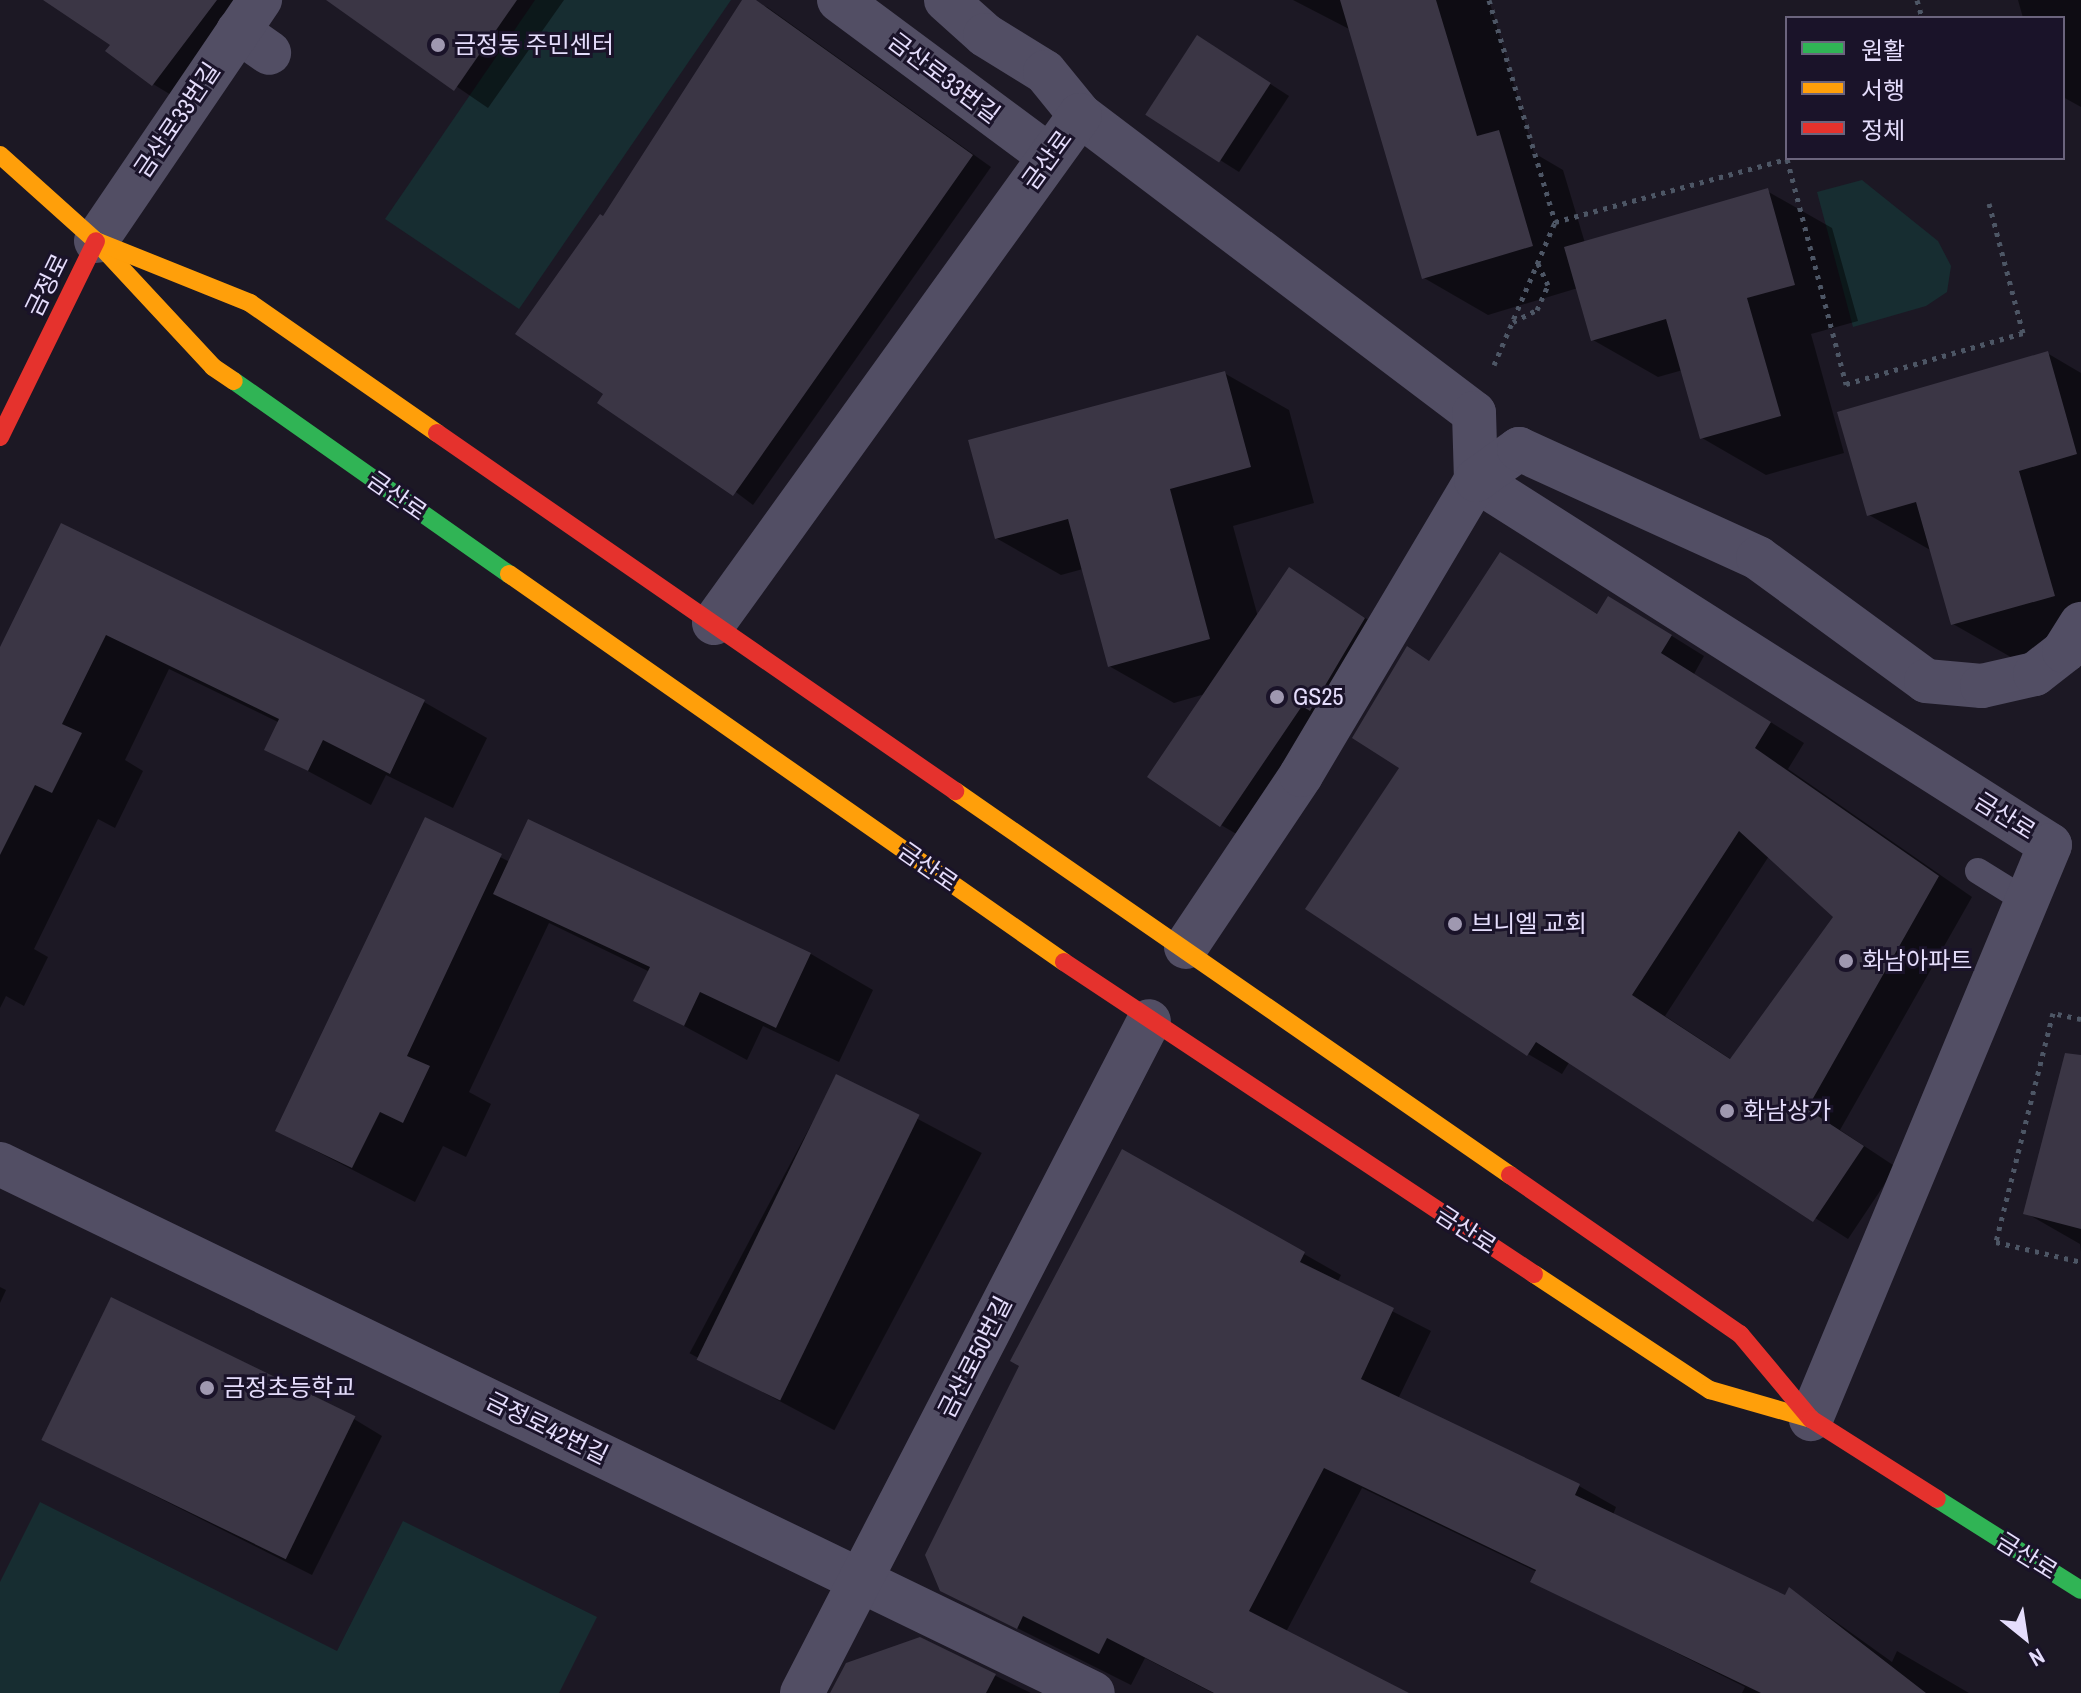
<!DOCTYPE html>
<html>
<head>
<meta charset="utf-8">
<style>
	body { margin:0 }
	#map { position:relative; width:2081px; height:1693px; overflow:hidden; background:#1c1824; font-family:"Archivo Narrow","Noto Sans KR",sans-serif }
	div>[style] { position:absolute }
	.green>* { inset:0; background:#172d31 }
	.shadow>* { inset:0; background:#0007; transform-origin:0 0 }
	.building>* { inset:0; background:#3b3645; transform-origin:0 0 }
	.path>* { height:5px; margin-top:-2.5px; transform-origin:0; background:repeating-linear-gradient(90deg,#4d5665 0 4px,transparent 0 10px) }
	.lane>* { height:26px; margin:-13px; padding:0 13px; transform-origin:13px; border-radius:13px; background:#524e64 }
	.street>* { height:44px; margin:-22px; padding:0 22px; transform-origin:22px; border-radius:22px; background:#524e64 }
	.fast>* { height:18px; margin:-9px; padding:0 9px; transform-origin:9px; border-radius:9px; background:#30b455 }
	.slow>* { height:18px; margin:-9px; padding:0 9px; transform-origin:9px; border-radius:9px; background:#ff9f0a }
	.jam>* { height:18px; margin:-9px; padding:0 9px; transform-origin:9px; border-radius:9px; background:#e5322d }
	.dots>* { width:22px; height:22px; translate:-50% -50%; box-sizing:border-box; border:4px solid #1a1329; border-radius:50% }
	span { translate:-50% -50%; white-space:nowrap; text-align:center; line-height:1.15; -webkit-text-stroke:6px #1a1329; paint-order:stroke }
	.poi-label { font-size:24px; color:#e5ddfc }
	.left { translate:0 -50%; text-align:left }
	.street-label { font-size:24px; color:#e5ddfc }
	.legend { position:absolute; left:1785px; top:16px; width:280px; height:144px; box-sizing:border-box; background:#1a1329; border:2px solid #6b647d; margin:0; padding:10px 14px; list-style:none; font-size:24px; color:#e5ddfc }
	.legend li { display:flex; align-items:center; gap:16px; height:40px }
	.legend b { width:40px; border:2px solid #6b647d }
	.north { position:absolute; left:1985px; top:1597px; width:80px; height:80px; -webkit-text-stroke:6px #1a1329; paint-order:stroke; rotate:150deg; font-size:22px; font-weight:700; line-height:32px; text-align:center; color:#e5ddfc }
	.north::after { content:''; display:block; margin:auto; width:28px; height:36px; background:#e5ddfc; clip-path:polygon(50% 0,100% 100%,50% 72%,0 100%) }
</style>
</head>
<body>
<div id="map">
	<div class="green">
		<i style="clip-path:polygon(535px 0,731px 0,519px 309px,385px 219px)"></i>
		<i style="clip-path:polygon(1862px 180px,1938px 241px,1951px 266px,1947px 292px,1926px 306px,1853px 327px,1817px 192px)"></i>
		<i style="clip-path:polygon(40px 1502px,337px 1651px,403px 1521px,597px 1617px,559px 1693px,0 1693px,0 1582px)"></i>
	</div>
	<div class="shadow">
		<i style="clip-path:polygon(47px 0,265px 0,186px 104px,153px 84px,112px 44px)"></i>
		<i style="clip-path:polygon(330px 0,564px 0,488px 108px)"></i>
		<i style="clip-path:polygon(745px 0,767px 7px,991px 167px,753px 505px,606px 394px,604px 219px)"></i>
		<i style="clip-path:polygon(1293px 0,1489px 0,1534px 153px,1563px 170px,1585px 243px,1767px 191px,1832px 228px,1858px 321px,1811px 334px,1844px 453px,1766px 475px,1702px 438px,1683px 370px,1658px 377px,1593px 340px,1578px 288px,1488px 315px,1424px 278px,1351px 30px)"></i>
		<i style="clip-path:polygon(2018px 0,2081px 0,2081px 107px,2063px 97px,2063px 18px,2023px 18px)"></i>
		<i style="clip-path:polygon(1216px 49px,1289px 96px,1239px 172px,1147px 114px)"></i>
		<i style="clip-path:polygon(2047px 353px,2081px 373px,2081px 641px,2016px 660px,1953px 624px,1932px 551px,1869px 515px)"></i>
		<i style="clip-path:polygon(1224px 373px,1289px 410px,1314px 503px,1233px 526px,1258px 617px,1290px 570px,1400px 640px,1257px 846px,1221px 825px,1205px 694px,1174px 703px,1109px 666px,1083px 569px,1061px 575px,996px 538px)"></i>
		<i style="clip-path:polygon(62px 526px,424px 702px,487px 738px,453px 808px,386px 775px,371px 805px,267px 749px,280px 723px,169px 669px,125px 760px,143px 771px,115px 828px,98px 819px,34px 949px,48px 957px,24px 1006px,6px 996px,0 1008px,0 652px)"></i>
		<i style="clip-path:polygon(evenodd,1501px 554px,1599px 615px,1643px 618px,1704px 656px,1694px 674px,1804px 743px,1788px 769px,1972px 897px,1840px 1130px,1896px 1167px,1848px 1239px,1570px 1061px,1562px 1074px,1528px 1054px,1308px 908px,1402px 767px,1407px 649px,1430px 662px,1501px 554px,1769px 856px,1836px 917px,1732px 1060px,1665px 1016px,1769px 856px)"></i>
		<i style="clip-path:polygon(426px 820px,510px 862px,529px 821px,811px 954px,873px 990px,839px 1062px,763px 1026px,747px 1060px,636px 1000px,650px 972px,549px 923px,469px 1092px,491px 1104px,466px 1157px,443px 1146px,415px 1202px,277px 1131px)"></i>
		<i style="left:837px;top:1076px;width:164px;height:314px;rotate:28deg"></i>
		<i style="clip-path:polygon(2081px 1133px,2081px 1252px,2080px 1244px,2026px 1213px)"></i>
		<i style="clip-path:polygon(1304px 1254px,1341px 1275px,1337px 1283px,1431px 1331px,1398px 1399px,1579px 1486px,1616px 1507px,1613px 1515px,1786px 1598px,1790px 1589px,1892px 1662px,1897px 1651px,1969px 1693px,1742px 1693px,1745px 1687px,1532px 1581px,1537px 1572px,1362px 1488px,1286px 1632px,1405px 1693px,1213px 1693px,1145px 1658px,1131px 1685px,941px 1590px)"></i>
		<i style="clip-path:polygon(0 1287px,6px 1290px,0 1303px)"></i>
		<i style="clip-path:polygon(354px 1419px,382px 1436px,312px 1575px,42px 1439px)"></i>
		<i style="clip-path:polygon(920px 1639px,1031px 1693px,844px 1693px)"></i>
	</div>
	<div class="building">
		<i style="clip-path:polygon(43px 0,217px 0,152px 86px,105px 51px,110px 45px)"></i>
		<i style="clip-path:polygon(326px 0,517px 0,454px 91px)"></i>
		<i style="clip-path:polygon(742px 0,756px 0,973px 155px,733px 496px,597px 403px,603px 394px,515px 334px,600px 214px,603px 216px)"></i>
		<i style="clip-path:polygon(1340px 0,1436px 0,1477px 136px,1499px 130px,1533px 246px,1422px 279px)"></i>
		<i style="left:1197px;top:35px;width:88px;height:95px;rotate:33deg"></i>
		<i style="clip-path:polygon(1768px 188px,1795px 285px,1747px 298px,1781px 416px,1700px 439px,1666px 319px,1591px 341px,1564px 247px)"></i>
		<i style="clip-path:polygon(2048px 351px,2077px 454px,2019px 471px,2055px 596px,1951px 625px,1916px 502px,1867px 516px,1837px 412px)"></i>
		<i style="clip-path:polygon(1225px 371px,1251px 467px,1170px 489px,1210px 639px,1108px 667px,1068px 519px,995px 539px,968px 440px)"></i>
		<i style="clip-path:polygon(61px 523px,425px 700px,390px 774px,323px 740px,308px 771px,264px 750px,279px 719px,106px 635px,62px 724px,82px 733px,52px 793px,35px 785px,0 855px,0 647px)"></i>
		<i style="clip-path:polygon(evenodd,1500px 552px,1597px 614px,1608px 596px,1672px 635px,1661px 653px,1771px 722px,1755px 748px,1939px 876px,1807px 1109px,1864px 1146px,1813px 1222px,1536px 1042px,1527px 1056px,1305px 909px,1399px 768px,1352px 738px,1407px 646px,1429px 661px,1500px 552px,1739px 831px,1833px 917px,1730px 1059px,1632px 995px,1739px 831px)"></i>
		<i style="clip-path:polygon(1289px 567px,1365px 618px,1310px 711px,1302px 706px,1220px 827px,1147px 777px)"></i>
		<i style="clip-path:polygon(425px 817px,502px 854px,407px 1056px,430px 1066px,403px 1123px,380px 1112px,352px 1168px,275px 1131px)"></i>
		<i style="clip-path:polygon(528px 819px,811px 953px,776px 1028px,700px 992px,684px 1026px,633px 1001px,650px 967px,493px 894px)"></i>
		<i style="clip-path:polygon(2065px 1053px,2081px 1055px,2081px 1229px,2023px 1214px)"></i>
		<i style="left:836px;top:1074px;width:93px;height:318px;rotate:26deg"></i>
		<i style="clip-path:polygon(1122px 1149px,1305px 1252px,1300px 1262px,1394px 1308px,1361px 1379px,1580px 1484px,1575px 1495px,1785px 1595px,1789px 1587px,1926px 1693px,1761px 1693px,1530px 1582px,1536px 1570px,1324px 1468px,1249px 1611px,1409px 1693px,1214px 1693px,1107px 1638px,1099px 1654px,1023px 1616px,1017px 1629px,940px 1591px,925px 1555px,1019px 1366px,1010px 1361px)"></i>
		<i style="left:111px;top:1297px;width:272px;height:159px;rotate:26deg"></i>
		<i style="clip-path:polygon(920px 1637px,996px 1674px,986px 1693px,830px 1693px,846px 1663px)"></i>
	</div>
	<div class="path">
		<i style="left:1489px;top:0;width:232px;rotate:73.4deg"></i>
		<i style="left:1917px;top:0;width:19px;rotate:74deg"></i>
		<i style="left:1513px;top:322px;width:27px;rotate:-27deg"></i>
		<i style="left:1537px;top:310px;width:27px;rotate:-66deg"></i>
		<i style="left:1548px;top:285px;width:26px;rotate:-115deg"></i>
		<i style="left:1494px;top:365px;width:155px;rotate:-66.9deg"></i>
		<i style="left:1555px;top:222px;width:240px;rotate:-15.2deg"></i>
		<i style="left:1787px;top:159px;width:233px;rotate:75.3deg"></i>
		<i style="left:1846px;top:384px;width:184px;rotate:-16.1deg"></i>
		<i style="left:2023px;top:333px;width:134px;rotate:-104.7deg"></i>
		<i style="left:2081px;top:1019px;width:29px;rotate:-168deg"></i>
		<i style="left:2053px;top:1013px;width:236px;rotate:104deg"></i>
		<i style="left:1996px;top:1242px;width:87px;rotate:13.2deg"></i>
	</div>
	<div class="lane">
		<i style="left:1978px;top:871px;width:59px;rotate:31.8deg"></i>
	</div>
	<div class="street">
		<i style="left:839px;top:0;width:262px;rotate:36.6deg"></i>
		<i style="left:946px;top:0;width:52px;rotate:41.9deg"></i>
		<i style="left:985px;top:35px;width:70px;rotate:31.7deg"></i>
		<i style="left:1045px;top:72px;width:55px;rotate:50.9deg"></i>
		<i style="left:1080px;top:115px;width:494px;rotate:37.1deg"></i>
		<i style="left:1474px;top:413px;width:67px;rotate:88.3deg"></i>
		<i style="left:1476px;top:480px;width:680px;rotate:32.45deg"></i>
		<i style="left:2050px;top:845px;width:622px;rotate:112.61deg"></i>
		<i style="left:238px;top:31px;width:38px;rotate:35deg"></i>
		<i style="left:96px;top:241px;width:292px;rotate:-55.8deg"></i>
		<i style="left:714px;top:623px;width:626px;rotate:-54.23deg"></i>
		<i style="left:1186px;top:947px;width:207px;rotate:-56.2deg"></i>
		<i style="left:1301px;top:775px;width:343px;rotate:-59.3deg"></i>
		<i style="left:1476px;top:480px;width:53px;rotate:-35.8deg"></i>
		<i style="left:1519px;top:449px;width:263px;rotate:24.5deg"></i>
		<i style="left:1758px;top:558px;width:208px;rotate:36.2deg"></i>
		<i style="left:1926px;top:681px;width:56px;rotate:5.1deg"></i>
		<i style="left:1982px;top:686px;width:54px;rotate:-12.8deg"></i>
		<i style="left:2035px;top:674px;width:37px;rotate:-38deg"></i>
		<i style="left:2064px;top:651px;width:32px;rotate:-58deg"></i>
		<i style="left:0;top:1164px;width:1214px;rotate:25.83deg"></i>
		<i style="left:802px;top:1693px;width:756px;rotate:-62.69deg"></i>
	</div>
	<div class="fast">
		<i style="left:234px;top:381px;width:336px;rotate:35.1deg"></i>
		<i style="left:1937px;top:1499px;width:170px;rotate:32.3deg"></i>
	</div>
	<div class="slow">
		<i style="left:0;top:155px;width:129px;rotate:41.9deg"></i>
		<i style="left:96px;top:241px;width:172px;rotate:47.1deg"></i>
		<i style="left:213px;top:367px;width:25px;rotate:34deg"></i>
		<i style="left:96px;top:241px;width:166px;rotate:21.9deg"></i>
		<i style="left:250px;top:303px;width:228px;rotate:34.8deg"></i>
		<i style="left:509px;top:574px;width:677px;rotate:34.96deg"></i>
		<i style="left:955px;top:791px;width:675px;rotate:34.68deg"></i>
		<i style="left:1534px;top:1274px;width:211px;rotate:33.4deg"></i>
		<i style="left:1710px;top:1390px;width:105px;rotate:16deg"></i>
	</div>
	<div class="jam">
		<i style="left:437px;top:433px;width:630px;rotate:34.65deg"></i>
		<i style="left:0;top:437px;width:218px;rotate:-63.9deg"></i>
		<i style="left:1064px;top:962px;width:564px;rotate:33.58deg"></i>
		<i style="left:1510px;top:1175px;width:280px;rotate:34.7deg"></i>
		<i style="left:1740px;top:1334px;width:111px;rotate:50.1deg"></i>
		<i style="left:1811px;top:1419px;width:149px;rotate:32.4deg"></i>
	</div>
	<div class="dots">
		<i style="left:438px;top:45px;background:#9f98b0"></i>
		<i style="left:1277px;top:697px;background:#9f98b0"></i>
		<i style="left:1455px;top:924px;background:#9f98b0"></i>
		<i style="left:1846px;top:961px;background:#9f98b0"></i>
		<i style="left:1727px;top:1111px;background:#9f98b0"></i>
		<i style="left:207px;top:1388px;background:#9f98b0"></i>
	</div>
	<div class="poi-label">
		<span class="left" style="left:454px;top:45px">금정동 주민센터</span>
		<span class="left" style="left:1293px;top:697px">GS25</span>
		<span class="left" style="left:1471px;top:924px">브니엘 교회</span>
		<span class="left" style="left:1862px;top:961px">화남아파트</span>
		<span class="left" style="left:1743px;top:1111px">화남상가</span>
		<span class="left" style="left:223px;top:1388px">금정초등학교</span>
	</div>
	<div class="street-label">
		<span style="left:944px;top:78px;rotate:37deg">금산로33번길</span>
		<span style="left:177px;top:120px;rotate:-56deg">금산로33번길</span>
		<span style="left:1047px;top:160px;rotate:-54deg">금산로</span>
		<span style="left:47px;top:285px;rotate:-64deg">금정로</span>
		<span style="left:397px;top:496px;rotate:35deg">금산로</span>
		<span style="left:2005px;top:816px;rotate:32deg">금산로</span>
		<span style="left:928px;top:867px;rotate:35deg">금산로</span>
		<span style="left:1466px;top:1230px;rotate:33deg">금산로</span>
		<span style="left:975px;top:1357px;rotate:-63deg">금산로50번길</span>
		<span style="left:547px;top:1428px;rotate:26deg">금정로42번길</span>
		<span style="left:2027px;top:1556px;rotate:32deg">금산로</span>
	</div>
	<ul class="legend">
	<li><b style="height:10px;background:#30b455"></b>원활</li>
	<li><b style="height:10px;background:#ff9f0a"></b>서행</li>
	<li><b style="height:10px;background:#e5322d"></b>정체</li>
	</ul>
	<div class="north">N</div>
</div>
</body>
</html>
